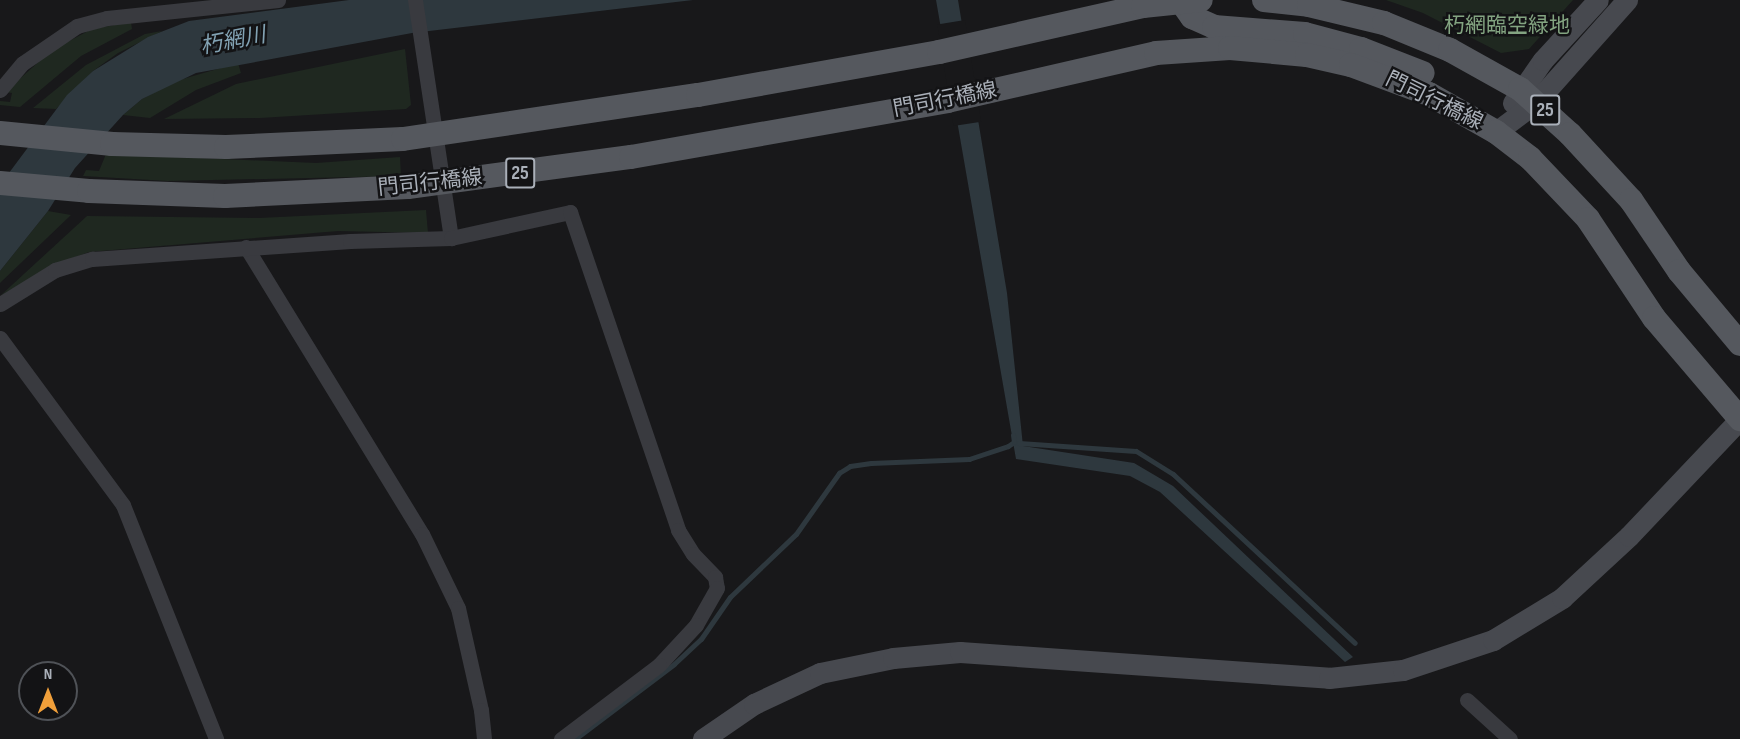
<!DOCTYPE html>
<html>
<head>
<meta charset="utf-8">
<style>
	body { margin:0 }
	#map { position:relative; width:1740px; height:739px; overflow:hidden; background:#18181a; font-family:"Sofia Sans Condensed","Noto Sans JP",sans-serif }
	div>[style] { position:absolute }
	.green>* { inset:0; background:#1f2820 }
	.water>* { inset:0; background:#2e383e }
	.pier>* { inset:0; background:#18181a; transform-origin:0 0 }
	.stream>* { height:5px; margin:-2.5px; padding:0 2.5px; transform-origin:2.5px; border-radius:2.5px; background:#2e383e }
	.street>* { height:15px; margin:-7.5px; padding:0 7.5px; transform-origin:7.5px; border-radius:7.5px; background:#393a3f }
	.secondary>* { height:21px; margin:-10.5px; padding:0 10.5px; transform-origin:10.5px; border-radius:10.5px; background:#47494f }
	.primary>* { height:24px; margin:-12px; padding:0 12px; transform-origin:12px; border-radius:12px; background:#55585e }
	span { translate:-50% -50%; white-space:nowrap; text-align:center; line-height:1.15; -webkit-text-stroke:5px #131315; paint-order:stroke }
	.shield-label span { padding:2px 4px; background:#131315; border:2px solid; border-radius:4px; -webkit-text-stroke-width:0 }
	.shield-label { font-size:20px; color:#aab0b9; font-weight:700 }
	.park-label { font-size:21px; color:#83a481 }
	.street-label { font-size:21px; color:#aab0b9 }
	.water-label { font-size:22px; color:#82a2b3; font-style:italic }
	.north { position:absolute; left:18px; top:661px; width:60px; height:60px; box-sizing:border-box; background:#131315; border:2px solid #4f5257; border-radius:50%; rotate:0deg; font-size:16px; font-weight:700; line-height:24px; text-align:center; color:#aab0b9 }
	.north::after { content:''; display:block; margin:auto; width:21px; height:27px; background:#f09f3a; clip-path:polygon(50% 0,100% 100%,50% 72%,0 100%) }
</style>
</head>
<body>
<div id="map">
	<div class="green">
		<i style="clip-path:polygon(1386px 0,1573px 0,1529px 49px,1501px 53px,1423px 13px)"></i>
		<i style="clip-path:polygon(131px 22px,132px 29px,81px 56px,20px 107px,0 105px,0 101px,10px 102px,12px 93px,5px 92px,52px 50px,92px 29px)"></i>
		<i style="clip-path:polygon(162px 31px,118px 53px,93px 71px,56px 109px,33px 108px,86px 65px,145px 34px)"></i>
		<i style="clip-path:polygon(405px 49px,411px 105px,406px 109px,260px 118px,164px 119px,236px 84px)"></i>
		<i style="clip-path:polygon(238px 63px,241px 73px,196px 90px,150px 118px,123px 115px,142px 99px,176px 81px)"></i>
		<i style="clip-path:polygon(106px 154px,316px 163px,400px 157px,401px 176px,168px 181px,83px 176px,86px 170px,99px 171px)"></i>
		<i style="clip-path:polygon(426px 210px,428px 233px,338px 231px,89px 252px,54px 265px,0 296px,87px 216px,259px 218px)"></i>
		<i style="clip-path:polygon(48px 211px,71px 215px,0 283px,0 271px)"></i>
	</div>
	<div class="water">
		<i style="clip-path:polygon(349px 0,693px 0,412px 33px,196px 73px,142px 99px,123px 115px,75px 168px,48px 211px,0 271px,0 185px,67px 95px,93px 71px,148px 37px,189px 21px)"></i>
		<i style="clip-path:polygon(936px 0,958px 0,1007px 293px,1023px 446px,1134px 463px,1173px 486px,1353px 657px,1345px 662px,1160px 492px,1130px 476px,1016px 459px)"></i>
	</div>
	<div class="pier">
		<i style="left:965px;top:20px;width:103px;height:28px;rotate:81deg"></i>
	</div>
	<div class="stream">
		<i style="left:1019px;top:443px;width:117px;rotate:3.9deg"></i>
		<i style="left:1136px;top:451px;width:44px;rotate:31.9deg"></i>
		<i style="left:1173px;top:474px;width:248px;rotate:42.9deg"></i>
		<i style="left:575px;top:739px;width:124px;rotate:-37.1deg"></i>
		<i style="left:674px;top:664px;width:37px;rotate:-43deg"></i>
		<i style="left:701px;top:639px;width:51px;rotate:-55.4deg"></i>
		<i style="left:730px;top:597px;width:91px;rotate:-43.7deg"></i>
		<i style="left:796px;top:534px;width:75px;rotate:-54.8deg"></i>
		<i style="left:839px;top:473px;width:13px;rotate:-32deg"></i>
		<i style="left:850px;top:466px;width:21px;rotate:-8deg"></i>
		<i style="left:871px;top:463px;width:98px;rotate:-2.3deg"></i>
		<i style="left:969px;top:459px;width:41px;rotate:-18.4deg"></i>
		<i style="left:1008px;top:446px;width:7px;rotate:-34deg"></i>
		<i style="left:1014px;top:442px;width:7px;rotate:-98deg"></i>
	</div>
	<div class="street">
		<i style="left:415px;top:0;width:241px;rotate:81.4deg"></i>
		<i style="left:0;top:90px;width:35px;rotate:-50deg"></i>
		<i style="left:23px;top:63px;width:65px;rotate:-34.4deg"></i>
		<i style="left:77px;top:26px;width:31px;rotate:-15deg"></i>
		<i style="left:107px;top:18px;width:172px;rotate:-6deg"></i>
		<i style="left:246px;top:247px;width:337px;rotate:58.5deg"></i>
		<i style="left:422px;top:534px;width:82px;rotate:64.1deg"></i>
		<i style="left:458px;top:608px;width:105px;rotate:77.3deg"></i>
		<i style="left:481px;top:710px;width:29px;rotate:84deg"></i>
		<i style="left:0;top:304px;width:65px;rotate:-31.7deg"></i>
		<i style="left:55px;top:270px;width:39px;rotate:-17deg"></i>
		<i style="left:92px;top:259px;width:259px;rotate:-4deg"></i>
		<i style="left:350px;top:241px;width:101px;rotate:-1.7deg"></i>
		<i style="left:451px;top:238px;width:122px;rotate:-12.3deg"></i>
		<i style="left:570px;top:212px;width:336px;rotate:71.2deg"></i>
		<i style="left:678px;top:530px;width:28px;rotate:58deg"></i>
		<i style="left:693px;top:554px;width:32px;rotate:46deg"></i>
		<i style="left:715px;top:577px;width:11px;rotate:80deg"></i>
		<i style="left:717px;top:588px;width:43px;rotate:119.6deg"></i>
		<i style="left:696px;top:625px;width:54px;rotate:132.8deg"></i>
		<i style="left:659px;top:665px;width:123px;rotate:142.9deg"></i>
		<i style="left:0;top:338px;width:207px;rotate:53.6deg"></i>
		<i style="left:123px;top:505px;width:252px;rotate:68.3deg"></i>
		<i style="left:1467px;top:700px;width:58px;rotate:42.2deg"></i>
	</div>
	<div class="secondary">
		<i style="left:1513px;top:103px;width:52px;rotate:-55.1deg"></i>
		<i style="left:1543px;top:60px;width:81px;rotate:-47.5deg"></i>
		<i style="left:1496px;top:132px;width:50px;rotate:-36.9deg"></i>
		<i style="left:1536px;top:102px;width:137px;rotate:-48.3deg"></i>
		<i style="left:703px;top:739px;width:62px;rotate:-34.5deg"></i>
		<i style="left:754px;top:704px;width:73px;rotate:-25.2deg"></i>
		<i style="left:820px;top:673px;width:75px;rotate:-11.6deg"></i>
		<i style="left:893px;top:658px;width:67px;rotate:-5.1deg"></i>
		<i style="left:960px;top:652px;width:370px;rotate:4deg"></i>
		<i style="left:1329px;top:678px;width:74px;rotate:-6.2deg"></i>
		<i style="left:1403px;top:670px;width:95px;rotate:-18.4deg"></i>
		<i style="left:1493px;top:640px;width:81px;rotate:-31.3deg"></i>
		<i style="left:1562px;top:598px;width:91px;rotate:-42.8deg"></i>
		<i style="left:1629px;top:536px;width:161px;rotate:-46.5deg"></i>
	</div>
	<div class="primary">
		<i style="left:1180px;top:0;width:21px;rotate:55deg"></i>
		<i style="left:1192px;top:17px;width:24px;rotate:24deg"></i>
		<i style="left:1214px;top:27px;width:91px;rotate:4.4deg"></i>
		<i style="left:1305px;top:34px;width:58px;rotate:15deg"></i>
		<i style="left:1361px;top:49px;width:66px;rotate:21.2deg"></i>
		<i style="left:1264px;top:0;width:45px;rotate:6.3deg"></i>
		<i style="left:1309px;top:5px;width:77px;rotate:13.5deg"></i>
		<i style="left:1384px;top:23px;width:71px;rotate:22.2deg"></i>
		<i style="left:1450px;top:50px;width:80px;rotate:29.1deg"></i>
		<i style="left:1520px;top:89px;width:67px;rotate:42deg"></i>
		<i style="left:1570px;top:134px;width:90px;rotate:47.3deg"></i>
		<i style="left:1631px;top:200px;width:86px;rotate:55.9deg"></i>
		<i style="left:1679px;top:271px;width:95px;rotate:50.1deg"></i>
		<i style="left:0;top:133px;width:113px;rotate:5.6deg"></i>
		<i style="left:112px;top:144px;width:114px;rotate:1.5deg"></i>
		<i style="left:226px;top:147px;width:177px;rotate:-2.6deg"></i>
		<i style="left:403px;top:139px;width:298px;rotate:-8.5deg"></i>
		<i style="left:698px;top:95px;width:245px;rotate:-10.1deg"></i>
		<i style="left:939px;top:52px;width:209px;rotate:-12.7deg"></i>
		<i style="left:1143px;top:6px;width:58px;rotate:-5.9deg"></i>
		<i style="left:0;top:183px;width:89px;rotate:5.1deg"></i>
		<i style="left:89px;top:191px;width:136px;rotate:2.1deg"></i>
		<i style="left:225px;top:196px;width:183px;rotate:-2.8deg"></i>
		<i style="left:408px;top:187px;width:225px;rotate:-7.7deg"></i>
		<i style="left:631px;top:157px;width:321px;rotate:-10deg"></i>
		<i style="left:947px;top:101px;width:214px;rotate:-12.9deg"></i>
		<i style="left:1156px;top:53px;width:74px;rotate:-3.9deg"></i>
		<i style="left:1230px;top:48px;width:77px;rotate:5.2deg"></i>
		<i style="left:1307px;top:55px;width:45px;rotate:12.8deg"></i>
		<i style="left:1351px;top:65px;width:83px;rotate:20.4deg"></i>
		<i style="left:1429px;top:94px;width:77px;rotate:29.6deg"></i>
		<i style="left:1496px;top:132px;width:43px;rotate:37.4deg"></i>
		<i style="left:1530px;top:158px;width:84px;rotate:46.4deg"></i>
		<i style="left:1588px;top:219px;width:119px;rotate:56.3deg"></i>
		<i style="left:1654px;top:318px;width:133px;rotate:49.6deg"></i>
	</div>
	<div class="shield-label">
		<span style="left:1545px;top:110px">25</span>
		<span style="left:520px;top:173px">25</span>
	</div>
	<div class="park-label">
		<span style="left:1507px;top:26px">朽網臨空緑地</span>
	</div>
	<div class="street-label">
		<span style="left:945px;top:100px;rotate:-11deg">門司行橋線</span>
		<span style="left:1434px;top:101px;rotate:26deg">門司行橋線</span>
		<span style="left:430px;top:183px;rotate:-6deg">門司行橋線</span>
	</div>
	<div class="water-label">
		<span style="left:233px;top:41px;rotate:-11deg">朽網川</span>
	</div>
	<div class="north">N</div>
</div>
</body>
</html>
